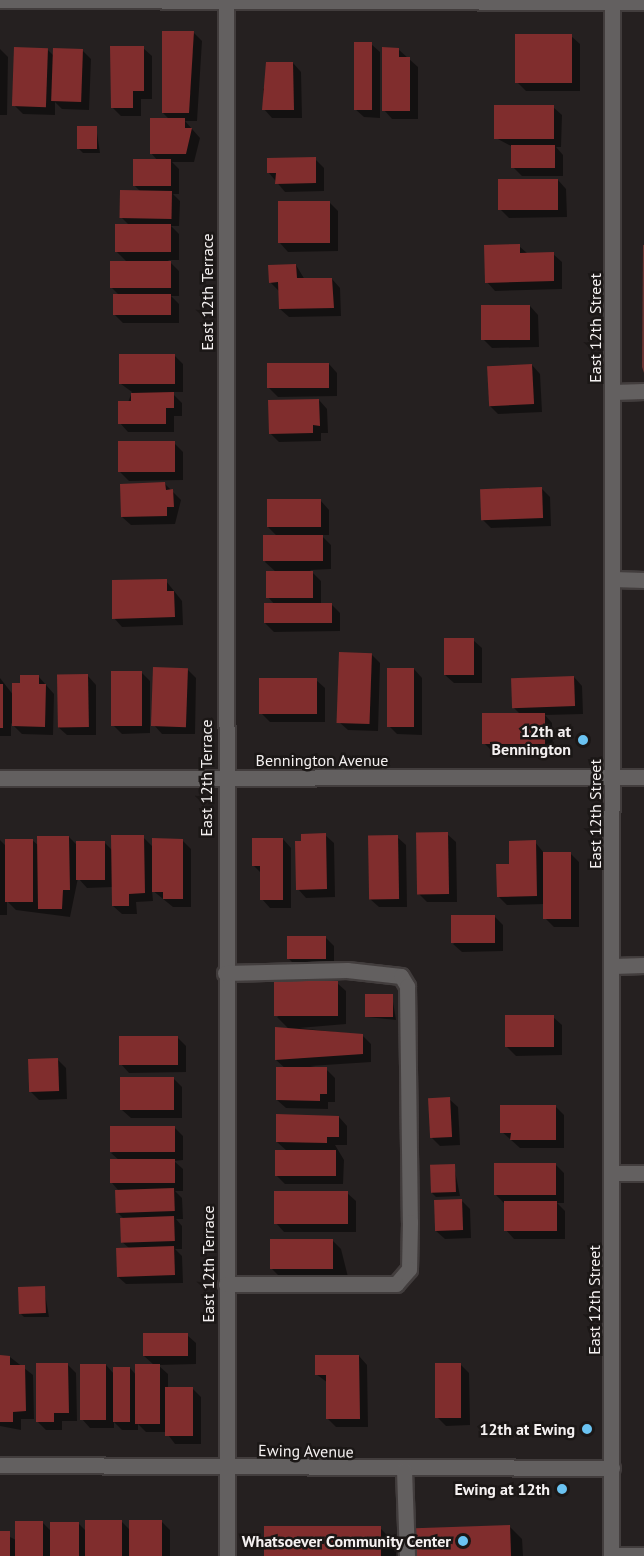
<!DOCTYPE html>
<html>
<head>
<meta charset="utf-8">
<style>
	body { margin:0 }
	#map { position:relative; width:644px; height:1556px; overflow:hidden; background:#252020; font-family:"PT Sans",sans-serif }
	div>[style] { position:absolute }
	.green>* { inset:0; background:#6b3432 }
	.shadow>* { inset:0; background:#0007 }
	.building>* { inset:0; background:#802d2d; transform-origin:0 0 }
	.roads { filter:drop-shadow(2px 0 #423d3d) drop-shadow(-2px 0 #423d3d) drop-shadow(0 2px #423d3d) drop-shadow(0 -2px #423d3d) }
	.minor>* { height:15px; margin:-7.5px; padding:0 7.5px; transform-origin:7.5px; border-radius:7.5px; background:#636060 }
	.dots>* { width:16px; height:16px; translate:-50% -50%; box-sizing:border-box; border:3px solid #1b1716; border-radius:50% }
	span { translate:-50% -50%; white-space:nowrap; text-align:center; line-height:1.15; -webkit-text-stroke:5px #1b1716; paint-order:stroke }
	.street-label { font-size:16px; color:#f5f1f1 }
	.poi-label { font-size:16px; color:#f5f1f1; font-weight:700 }
	.right { translate:-100% -50%; text-align:right }
</style>
</head>
<body>
<div id="map">
	<div class="green">
		<i style="clip-path:polygon(643px 245px,644px 245px,644px 373px,642px 367px)"></i>
	</div>
	<div class="shadow">
		<i style="clip-path:polygon(194px 33px,202px 41px,197px 121px,185px 121px,200px 138px,194px 162px,172px 162px,179px 169px,179px 194px,173px 194px,180px 201px,179px 226px,171px 226px,179px 234px,179px 260px,168px 260px,179px 271px,179px 296px,171px 296px,179px 304px,179px 323px,123px 323px,114px 314px,120px 296px,112px 288px,127px 262px,116px 251px,129px 225px,121px 217px,141px 192px,134px 185px,158px 161px,151px 153px,170px 120px,163px 113px)"></i>
		<i style="clip-path:polygon(571px 36px,580px 44px,580px 91px,526px 91px,517px 82px)"></i>
		<i style="clip-path:polygon(371px 44px,380px 52px,380px 118px,364px 117px,355px 109px)"></i>
		<i style="clip-path:polygon(143px 48px,152px 56px,152px 99px,141px 99px,141px 116px,121px 116px,112px 107px)"></i>
		<i style="clip-path:polygon(0 49px,8px 57px,7px 115px,0 115px)"></i>
		<i style="clip-path:polygon(47px 49px,54px 56px,82px 50px,91px 59px,89px 110px,62px 109px,55px 102px,55px 115px,23px 114px,15px 106px)"></i>
		<i style="clip-path:polygon(398px 49px,418px 67px,418px 119px,392px 119px,384px 110px)"></i>
		<i style="clip-path:polygon(293px 63px,301px 72px,302px 118px,272px 118px,264px 109px,263px 89px)"></i>
		<i style="clip-path:polygon(553px 107px,562px 115px,561px 147px,556px 147px,563px 155px,563px 176px,522px 176px,513px 167px,513px 147px,496px 138px)"></i>
		<i style="clip-path:polygon(96px 127px,100px 153px,83px 153px,79px 149px)"></i>
		<i style="clip-path:polygon(315px 159px,324px 168px,324px 191px,285px 192px,269px 173px)"></i>
		<i style="clip-path:polygon(558px 180px,566px 189px,567px 217px,509px 218px,500px 209px)"></i>
		<i style="clip-path:polygon(330px 203px,338px 211px,338px 251px,288px 252px,280px 243px)"></i>
		<i style="clip-path:polygon(519px 246px,528px 254px,553px 254px,562px 262px,562px 289px,495px 291px,487px 282px)"></i>
		<i style="clip-path:polygon(296px 265px,305px 280px,332px 279px,340px 288px,341px 316px,289px 317px,280px 309px,279px 291px,270px 282px)"></i>
		<i style="clip-path:polygon(530px 306px,538px 315px,539px 347px,492px 348px,484px 340px)"></i>
		<i style="clip-path:polygon(174px 355px,183px 364px,183px 392px,171px 392px,182px 403px,182px 416px,174px 416px,174px 432px,128px 432px,120px 423px,132px 392px,121px 384px)"></i>
		<i style="clip-path:polygon(329px 364px,337px 373px,337px 396px,278px 397px,269px 388px)"></i>
		<i style="clip-path:polygon(532px 365px,540px 374px,542px 412px,498px 414px,489px 405px)"></i>
		<i style="clip-path:polygon(319px 400px,327px 409px,328px 433px,321px 433px,321px 441px,279px 442px,270px 433px)"></i>
		<i style="clip-path:polygon(174px 443px,183px 452px,183px 480px,129px 481px,120px 472px)"></i>
		<i style="clip-path:polygon(165px 484px,181px 500px,175px 524px,131px 525px,122px 517px)"></i>
		<i style="clip-path:polygon(541px 488px,550px 497px,551px 526px,491px 528px,482px 519px)"></i>
		<i style="clip-path:polygon(321px 501px,329px 510px,329px 535px,321px 535px,331px 545px,331px 569px,310px 570px,321px 581px,321px 605px,332px 605px,340px 613px,340px 631px,274px 632px,265px 623px,275px 605px,268px 597px,276px 572px,265px 562px,279px 538px,268px 527px)"></i>
		<i style="clip-path:polygon(166px 581px,182px 601px,183px 625px,122px 627px,114px 618px)"></i>
		<i style="clip-path:polygon(473px 640px,482px 648px,482px 683px,454px 683px,445px 675px)"></i>
		<i style="clip-path:polygon(371px 654px,380px 663px,378px 731px,348px 730px,339px 722px)"></i>
		<i style="clip-path:polygon(187px 669px,196px 678px,195px 734px,162px 734px,154px 725px)"></i>
		<i style="clip-path:polygon(414px 669px,422px 678px,422px 735px,397px 734px,389px 726px)"></i>
		<i style="clip-path:polygon(141px 672px,150px 681px,150px 733px,122px 734px,113px 725px)"></i>
		<i style="clip-path:polygon(88px 676px,96px 685px,96px 735px,67px 735px,58px 727px)"></i>
		<i style="clip-path:polygon(39px 677px,54px 694px,53px 735px,22px 734px,11px 723px,11px 736px,0 736px,0 678px,14px 696px,22px 684px)"></i>
		<i style="clip-path:polygon(574px 677px,582px 686px,583px 714px,545px 715px,552px 723px,553px 751px,492px 751px,484px 743px,521px 715px,513px 707px)"></i>
		<i style="clip-path:polygon(316px 680px,325px 688px,325px 722px,270px 722px,261px 713px)"></i>
		<i style="clip-path:polygon(447px 834px,456px 842px,457px 902px,427px 902px,418px 893px)"></i>
		<i style="clip-path:polygon(325px 835px,334px 843px,335px 897px,306px 898px,298px 889px,303px 842px)"></i>
		<i style="clip-path:polygon(69px 837px,78px 846px,104px 842px,113px 851px,143px 837px,153px 847px,182px 840px,191px 849px,191px 907px,173px 907px,152px 890px,153px 901px,136px 902px,137px 914px,122px 914px,113px 906px,113px 887px,87px 888px,78px 878px,70px 917px,16px 910px,7px 901px,7px 915px,0 915px,0 840px,7px 847px,32px 840px,39px 846px)"></i>
		<i style="clip-path:polygon(397px 837px,406px 845px,407px 907px,379px 907px,370px 899px)"></i>
		<i style="clip-path:polygon(283px 839px,291px 848px,291px 908px,270px 908px,262px 899px,262px 874px,254px 866px)"></i>
		<i style="clip-path:polygon(535px 842px,544px 853px,570px 853px,579px 862px,579px 927px,554px 927px,545px 918px,545px 904px,507px 905px,498px 896px,511px 865px)"></i>
		<i style="clip-path:polygon(494px 916px,503px 925px,503px 951px,462px 952px,453px 944px)"></i>
		<i style="clip-path:polygon(325px 937px,334px 946px,334px 967px,298px 968px,289px 959px)"></i>
		<i style="clip-path:polygon(337px 983px,346px 991px,346px 1024px,299px 1028px,362px 1035px,371px 1044px,371px 1062px,310px 1066px,326px 1069px,335px 1078px,335px 1102px,328px 1102px,328px 1109px,286px 1108px,277px 1100px,286px 1069px,276px 1060px,288px 1028px,277px 1017px)"></i>
		<i style="clip-path:polygon(392px 996px,396px 1020px,367px 1017px)"></i>
		<i style="clip-path:polygon(553px 1017px,562px 1025px,562px 1055px,516px 1056px,507px 1047px)"></i>
		<i style="clip-path:polygon(177px 1037px,186px 1046px,186px 1072px,129px 1073px,121px 1064px)"></i>
		<i style="clip-path:polygon(57px 1059px,66px 1068px,67px 1099px,39px 1100px,30px 1091px)"></i>
		<i style="clip-path:polygon(173px 1078px,182px 1087px,182px 1118px,131px 1118px,122px 1110px)"></i>
		<i style="clip-path:polygon(449px 1099px,458px 1107px,460px 1145px,440px 1146px,432px 1138px)"></i>
		<i style="clip-path:polygon(555px 1106px,564px 1115px,564px 1148px,520px 1148px,502px 1132px)"></i>
		<i style="clip-path:polygon(339px 1117px,347px 1126px,347px 1145px,335px 1145px,344px 1160px,343px 1184px,285px 1184px,276px 1175px,287px 1151px,277px 1142px)"></i>
		<i style="clip-path:polygon(174px 1127px,183px 1136px,183px 1160px,174px 1161px,183px 1169px,183px 1191px,175px 1191px,182px 1198px,183px 1219px,176px 1219px,182px 1226px,182px 1249px,175px 1249px,182px 1256px,183px 1283px,126px 1284px,117px 1276px,129px 1248px,122px 1242px,124px 1219px,116px 1211px,119px 1191px,112px 1183px,120px 1161px,111px 1153px)"></i>
		<i style="clip-path:polygon(555px 1164px,564px 1173px,564px 1203px,557px 1203px,565px 1211px,565px 1239px,514px 1239px,506px 1230px,505px 1204px,496px 1195px)"></i>
		<i style="clip-path:polygon(454px 1166px,460px 1196px,436px 1197px,432px 1193px)"></i>
		<i style="clip-path:polygon(347px 1193px,356px 1201px,356px 1232px,284px 1232px,276px 1223px)"></i>
		<i style="clip-path:polygon(461px 1200px,470px 1209px,471px 1238px,445px 1239px,436px 1231px)"></i>
		<i style="clip-path:polygon(332px 1240px,341px 1249px,348px 1277px,280px 1277px,272px 1269px)"></i>
		<i style="clip-path:polygon(44px 1288px,49px 1317px,24px 1317px,20px 1313px)"></i>
		<i style="clip-path:polygon(187px 1335px,196px 1343px,196px 1364px,158px 1365px,168px 1374px,168px 1388px,192px 1388px,201px 1397px,201px 1444px,175px 1444px,166px 1432px,146px 1432px,138px 1424px,138px 1430px,122px 1430px,114px 1422px,114px 1428px,90px 1428px,82px 1419px,106px 1365px,114px 1374px,130px 1368px,137px 1376px,154px 1365px,144px 1356px)"></i>
		<i style="clip-path:polygon(359px 1356px,367px 1365px,368px 1427px,336px 1427px,328px 1419px,328px 1383px,316px 1374px)"></i>
		<i style="clip-path:polygon(0 1357px,10px 1357px,33px 1375px,34px 1419px,21px 1419px,21px 1430px,0 1426px)"></i>
		<i style="clip-path:polygon(460px 1364px,469px 1373px,470px 1425px,446px 1426px,437px 1417px)"></i>
		<i style="clip-path:polygon(68px 1365px,76px 1373px,77px 1421px,62px 1421px,62px 1430px,46px 1430px,37px 1421px)"></i>
		<i style="clip-path:polygon(42px 1522px,51px 1531px,79px 1524px,87px 1532px,122px 1522px,130px 1530px,162px 1522px,170px 1530px,170px 1556px,0 1556px,0 1532px,16px 1540px)"></i>
		<i style="clip-path:polygon(510px 1527px,522px 1539px,523px 1556px,417px 1556px)"></i>
		<i style="clip-path:polygon(380px 1528px,396px 1544px,396px 1556px,265px 1556px)"></i>
	</div>
	<div class="building">
		<i style="clip-path:polygon(162px 31px,194px 31px,189px 113px,162px 113px)"></i>
		<i style="left:572px;top:34px;width:49px;height:57px;rotate:90deg"></i>
		<i style="left:354px;top:42px;width:18px;height:68px"></i>
		<i style="clip-path:polygon(110px 46px,144px 46px,144px 91px,133px 91px,133px 108px,111px 108px)"></i>
		<i style="left:14px;top:47px;width:34px;height:59px;rotate:2deg"></i>
		<i style="clip-path:polygon(382px 47px,399px 48px,399px 57px,410px 57px,410px 111px,382px 111px)"></i>
		<i style="left:53px;top:48px;width:30px;height:53px;rotate:2deg"></i>
		<i style="clip-path:polygon(266px 62px,293px 62px,294px 110px,262px 110px)"></i>
		<i style="left:494px;top:105px;width:60px;height:34px"></i>
		<i style="clip-path:polygon(150px 118px,185px 118px,185px 128px,192px 128px,186px 154px,150px 154px)"></i>
		<i style="left:77px;top:126px;width:20px;height:23px"></i>
		<i style="left:511px;top:145px;width:44px;height:23px"></i>
		<i style="clip-path:polygon(316px 157px,316px 183px,275px 184px,276px 173px,267px 173px,267px 158px)"></i>
		<i style="left:133px;top:159px;width:38px;height:27px"></i>
		<i style="left:498px;top:179px;width:60px;height:31px"></i>
		<i style="left:120px;top:190px;width:52px;height:28px;rotate:1deg"></i>
		<i style="left:330px;top:201px;width:42px;height:52px;rotate:90deg"></i>
		<i style="left:115px;top:224px;width:56px;height:28px"></i>
		<i style="clip-path:polygon(520px 244px,520px 253px,554px 252px,554px 281px,485px 283px,484px 245px)"></i>
		<i style="left:110px;top:261px;width:61px;height:27px"></i>
		<i style="clip-path:polygon(296px 264px,297px 278px,332px 278px,334px 308px,279px 309px,278px 282px,269px 283px,268px 265px)"></i>
		<i style="left:113px;top:294px;width:58px;height:21px"></i>
		<i style="left:481px;top:305px;width:49px;height:35px"></i>
		<i style="left:175px;top:354px;width:30px;height:56px;rotate:90deg"></i>
		<i style="left:329px;top:363px;width:25px;height:62px;rotate:90deg"></i>
		<i style="left:532px;top:364px;width:40px;height:45px;rotate:87deg"></i>
		<i style="clip-path:polygon(174px 392px,174px 408px,166px 408px,166px 424px,118px 424px,118px 401px,131px 401px,131px 393px)"></i>
		<i style="clip-path:polygon(319px 399px,320px 426px,313px 425px,313px 433px,269px 434px,268px 400px)"></i>
		<i style="left:175px;top:441px;width:31px;height:57px;rotate:90deg"></i>
		<i style="clip-path:polygon(165px 482px,166px 490px,173px 489px,174px 507px,167px 507px,167px 516px,121px 517px,120px 484px)"></i>
		<i style="left:542px;top:487px;width:31px;height:62px;rotate:88deg"></i>
		<i style="left:267px;top:499px;width:54px;height:28px"></i>
		<i style="left:323px;top:535px;width:26px;height:60px;rotate:90deg"></i>
		<i style="left:266px;top:571px;width:47px;height:27px"></i>
		<i style="clip-path:polygon(167px 579px,167px 591px,174px 591px,175px 617px,112px 619px,112px 580px)"></i>
		<i style="left:332px;top:603px;width:20px;height:68px;rotate:90deg"></i>
		<i style="left:444px;top:638px;width:30px;height:37px"></i>
		<i style="left:339px;top:652px;width:33px;height:71px;rotate:2deg"></i>
		<i style="left:153px;top:667px;width:35px;height:59px;rotate:2deg"></i>
		<i style="left:387px;top:668px;width:27px;height:59px"></i>
		<i style="left:111px;top:671px;width:31px;height:55px"></i>
		<i style="left:88px;top:674px;width:53px;height:31px;rotate:89deg"></i>
		<i style="clip-path:polygon(20px 675px,39px 675px,39px 684px,46px 684px,45px 727px,12px 726px,12px 683px,20px 683px)"></i>
		<i style="left:574px;top:676px;width:30px;height:63px;rotate:88deg"></i>
		<i style="left:259px;top:678px;width:58px;height:36px"></i>
		<i style="left:0;top:684px;width:3px;height:44px"></i>
		<i style="left:482px;top:713px;width:63px;height:31px"></i>
		<i style="left:448px;top:832px;width:62px;height:32px;rotate:89deg"></i>
		<i style="clip-path:polygon(326px 833px,327px 889px,296px 890px,295px 841px,301px 841px,301px 834px)"></i>
		<i style="clip-path:polygon(111px 835px,144px 835px,145px 893px,129px 894px,129px 906px,112px 906px)"></i>
		<i style="left:398px;top:835px;width:64px;height:30px;rotate:89deg"></i>
		<i style="clip-path:polygon(37px 836px,69px 836px,70px 890px,63px 890px,62px 909px,38px 909px)"></i>
		<i style="clip-path:polygon(152px 838px,183px 839px,183px 899px,163px 899px,163px 892px,152px 892px)"></i>
		<i style="clip-path:polygon(252px 838px,283px 838px,283px 900px,260px 900px,260px 866px,252px 866px)"></i>
		<i style="left:5px;top:839px;width:28px;height:63px"></i>
		<i style="clip-path:polygon(536px 840px,537px 896px,497px 897px,496px 864px,509px 864px,509px 841px)"></i>
		<i style="left:76px;top:841px;width:29px;height:39px"></i>
		<i style="left:543px;top:852px;width:28px;height:67px"></i>
		<i style="left:495px;top:915px;width:28px;height:44px;rotate:90deg"></i>
		<i style="left:326px;top:936px;width:23px;height:39px;rotate:90deg"></i>
		<i style="left:338px;top:981px;width:35px;height:64px;rotate:90deg"></i>
		<i style="left:365px;top:994px;width:28px;height:23px"></i>
		<i style="left:554px;top:1015px;width:32px;height:49px;rotate:90deg"></i>
		<i style="clip-path:polygon(275px 1027px,363px 1034px,363px 1054px,275px 1060px)"></i>
		<i style="left:119px;top:1036px;width:59px;height:29px"></i>
		<i style="left:58px;top:1058px;width:33px;height:30px;rotate:88deg"></i>
		<i style="clip-path:polygon(276px 1067px,327px 1067px,327px 1094px,320px 1094px,320px 1101px,276px 1100px)"></i>
		<i style="left:120px;top:1077px;width:54px;height:33px"></i>
		<i style="left:450px;top:1097px;width:40px;height:22px;rotate:87deg"></i>
		<i style="clip-path:polygon(500px 1105px,556px 1105px,556px 1140px,510px 1140px,511px 1133px,500px 1133px)"></i>
		<i style="clip-path:polygon(276px 1114px,339px 1116px,339px 1137px,327px 1137px,327px 1143px,276px 1142px)"></i>
		<i style="left:175px;top:1126px;width:26px;height:65px;rotate:90deg"></i>
		<i style="left:275px;top:1150px;width:61px;height:26px"></i>
		<i style="left:110px;top:1159px;width:65px;height:24px"></i>
		<i style="left:494px;top:1163px;width:62px;height:32px"></i>
		<i style="left:455px;top:1164px;width:28px;height:25px;rotate:88deg"></i>
		<i style="left:174px;top:1188px;width:23px;height:59px;rotate:88deg"></i>
		<i style="left:274px;top:1191px;width:74px;height:33px"></i>
		<i style="left:462px;top:1199px;width:31px;height:28px;rotate:88deg"></i>
		<i style="left:504px;top:1201px;width:53px;height:30px"></i>
		<i style="left:174px;top:1216px;width:25px;height:54px;rotate:88deg"></i>
		<i style="left:270px;top:1239px;width:63px;height:30px"></i>
		<i style="left:174px;top:1246px;width:29px;height:58px;rotate:88deg"></i>
		<i style="left:45px;top:1286px;width:27px;height:27px;rotate:88deg"></i>
		<i style="left:188px;top:1333px;width:23px;height:45px;rotate:90deg"></i>
		<i style="clip-path:polygon(0 1355px,10px 1356px,10px 1365px,25px 1365px,26px 1411px,13px 1412px,13px 1422px,0 1422px)"></i>
		<i style="clip-path:polygon(315px 1355px,359px 1355px,360px 1419px,326px 1419px,326px 1375px,315px 1375px)"></i>
		<i style="clip-path:polygon(36px 1363px,68px 1363px,69px 1413px,54px 1413px,54px 1422px,36px 1422px)"></i>
		<i style="left:435px;top:1363px;width:26px;height:55px"></i>
		<i style="left:80px;top:1364px;width:26px;height:56px"></i>
		<i style="left:135px;top:1364px;width:25px;height:60px"></i>
		<i style="left:113px;top:1367px;width:17px;height:55px"></i>
		<i style="left:165px;top:1387px;width:28px;height:49px"></i>
		<i style="left:85px;top:1520px;width:37px;height:36px"></i>
		<i style="left:129px;top:1520px;width:33px;height:36px"></i>
		<i style="left:15px;top:1521px;width:28px;height:35px"></i>
		<i style="left:50px;top:1522px;width:29px;height:34px"></i>
		<i style="left:510px;top:1525px;width:31px;height:95px;rotate:88deg"></i>
		<i style="left:381px;top:1526px;width:30px;height:117px;rotate:90deg"></i>
		<i style="left:0;top:1531px;width:10px;height:25px"></i>
	</div>
	<div class="roads">
		<div class="minor">
			<i style="left:0;top:0;width:644px;rotate:0.18deg"></i>
			<i style="left:226px;top:0;width:1556px;rotate:89.96deg"></i>
			<i style="left:613px;top:392px;width:31px;rotate:-2deg"></i>
			<i style="left:613px;top:579px;width:31px;rotate:2deg"></i>
			<i style="left:0;top:778px;width:644px;rotate:-0.09deg"></i>
			<i style="left:613px;top:966px;width:31px;rotate:-2deg"></i>
			<i style="left:225px;top:973px;width:122px;rotate:-1.4deg"></i>
			<i style="left:347px;top:970px;width:54px;rotate:6.3deg"></i>
			<i style="left:401px;top:976px;width:12px;rotate:59deg"></i>
			<i style="left:407px;top:986px;width:236px;rotate:89.3deg"></i>
			<i style="left:410px;top:1222px;width:47px;rotate:91.2deg"></i>
			<i style="left:409px;top:1269px;width:20px;rotate:131deg"></i>
			<i style="left:396px;top:1284px;width:170px;rotate:180deg"></i>
			<i style="left:612px;top:1173px;width:32px"></i>
			<i style="left:0;top:1465px;width:612px;rotate:0.28deg"></i>
			<i style="left:404px;top:1470px;width:86px;rotate:88deg"></i>
			<i style="left:611px;top:1555px;width:33px"></i>
			<i style="left:611px;top:1556px;width:1556px;rotate:-89.96deg"></i>
		</div>
	</div>
	<div class="dots">
		<i style="left:583px;top:740px;background:#6bc3f2"></i>
		<i style="left:587px;top:1429px;background:#6bc3f2"></i>
		<i style="left:562px;top:1489px;background:#6bc3f2"></i>
		<i style="left:463px;top:1541px;background:#6bc3f2"></i>
	</div>
	<div class="street-label">
		<span style="left:207px;top:292px;rotate:-90deg">East 12th Terrace</span>
		<span style="left:595px;top:328px;rotate:-90deg">East 12th Street</span>
		<span style="left:322px;top:760px">Bennington Avenue</span>
		<span style="left:206px;top:778px;rotate:-90deg">East 12th Terrace</span>
		<span style="left:595px;top:814px;rotate:-90deg">East 12th Street</span>
		<span style="left:208px;top:1264px;rotate:-90deg">East 12th Terrace</span>
		<span style="left:594px;top:1300px;rotate:-90deg">East 12th Street</span>
		<span style="left:306px;top:1451px;rotate:1deg">Ewing Avenue</span>
	</div>
	<div class="poi-label">
		<span class="right" style="left:571px;top:740px">12th at<br>Bennington</span>
		<span class="right" style="left:575px;top:1429px">12th at Ewing</span>
		<span class="right" style="left:550px;top:1489px">Ewing at 12th</span>
		<span class="right" style="left:451px;top:1541px">Whatsoever Community Center</span>
	</div>
</div>
</body>
</html>
